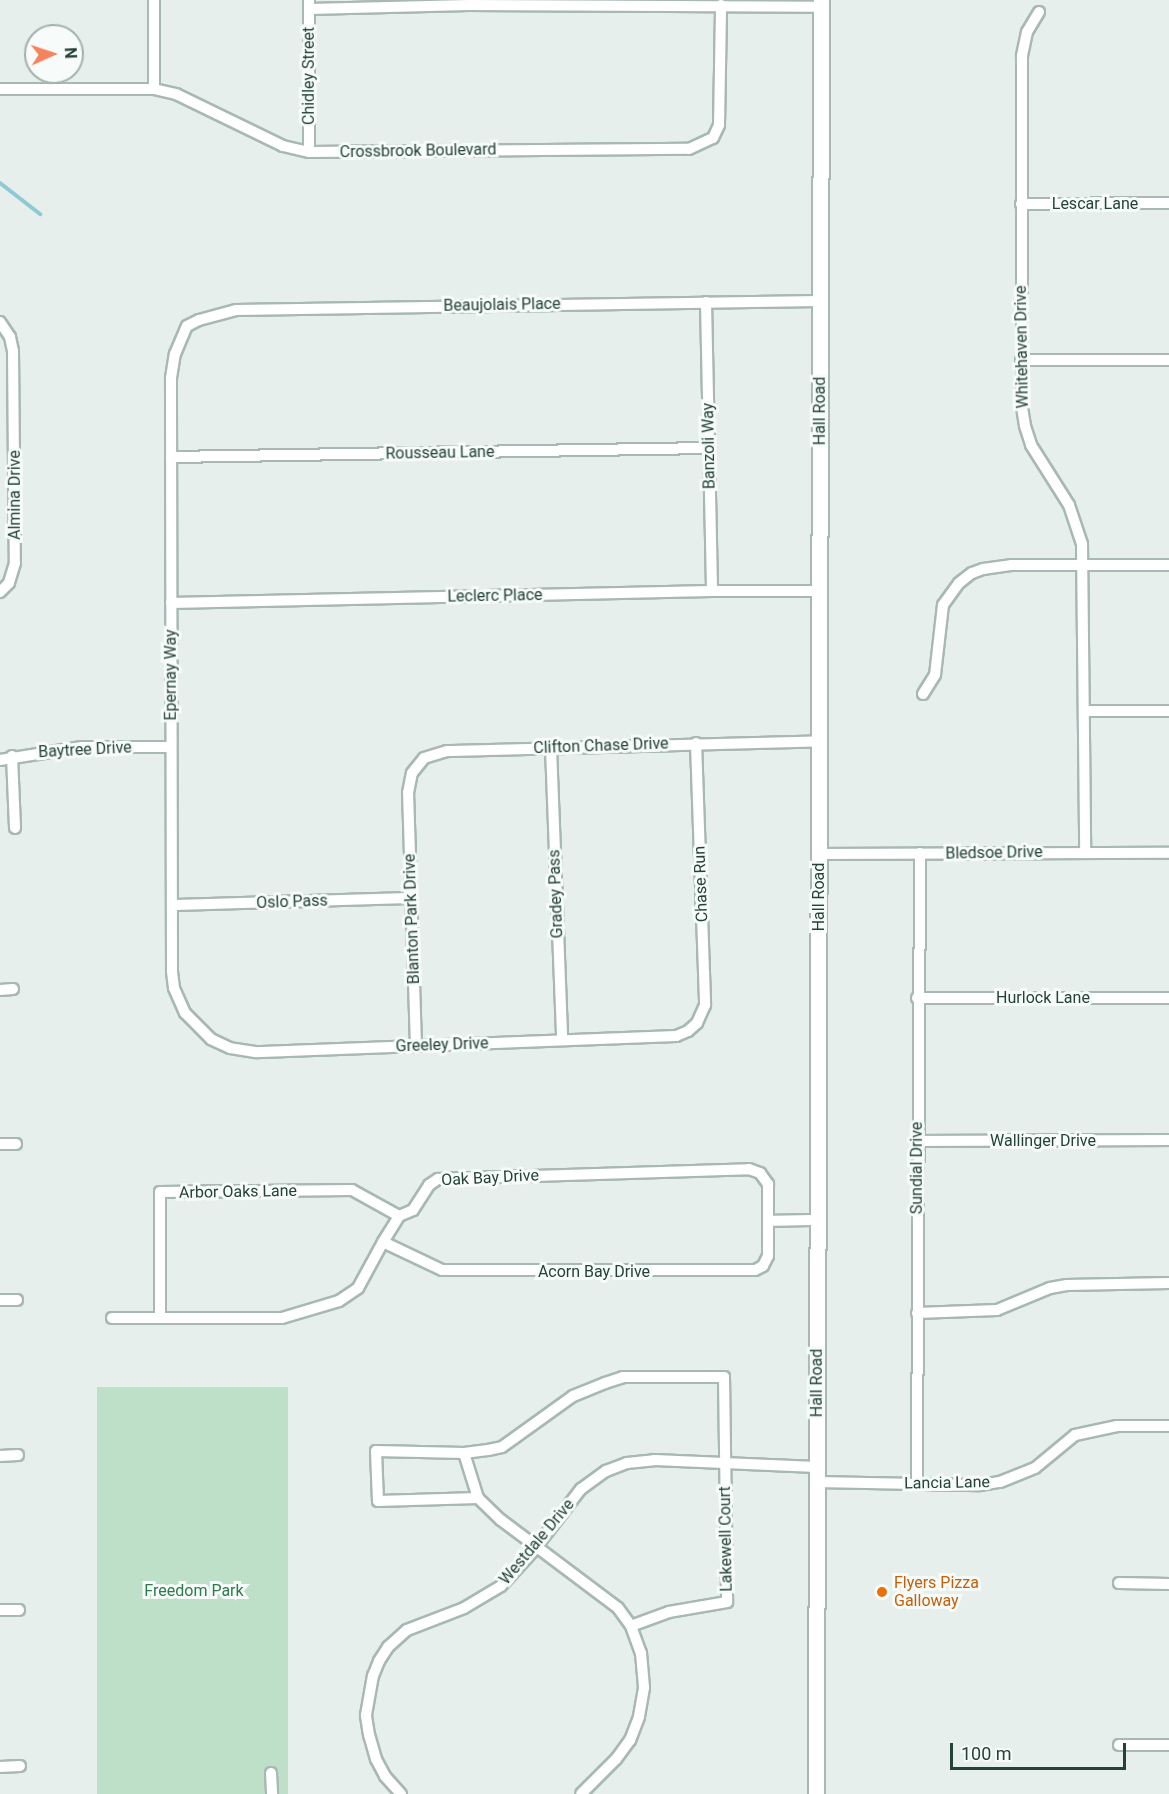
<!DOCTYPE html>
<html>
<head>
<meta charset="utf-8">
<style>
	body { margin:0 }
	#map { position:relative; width:1169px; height:1794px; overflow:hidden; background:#e6efeb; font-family:Roboto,sans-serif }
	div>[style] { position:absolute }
	.green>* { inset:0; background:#bfe0c8; transform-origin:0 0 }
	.stream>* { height:4px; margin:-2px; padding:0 2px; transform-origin:2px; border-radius:2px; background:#8ec9d4 }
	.roads { filter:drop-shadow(2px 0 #a8b8b2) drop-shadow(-2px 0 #a8b8b2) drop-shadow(0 2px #a8b8b2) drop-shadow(0 -2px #a8b8b2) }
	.street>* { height:10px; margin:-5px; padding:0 5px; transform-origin:5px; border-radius:5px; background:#fff }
	.secondary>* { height:15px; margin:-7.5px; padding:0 7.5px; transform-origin:7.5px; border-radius:7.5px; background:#fff }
	.dots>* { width:16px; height:16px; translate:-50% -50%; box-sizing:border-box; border:3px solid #f7fbf9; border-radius:50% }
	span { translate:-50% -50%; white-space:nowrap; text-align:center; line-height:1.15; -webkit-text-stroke:6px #f7fbf9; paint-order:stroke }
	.street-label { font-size:16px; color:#24423a }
	.food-label { font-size:16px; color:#c56008 }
	.left { translate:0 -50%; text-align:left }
	.park-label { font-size:16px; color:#2d7a4b }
	.north { position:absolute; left:24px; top:24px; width:60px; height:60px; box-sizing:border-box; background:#f7fbf9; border:2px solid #a3b1ad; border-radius:50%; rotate:87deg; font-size:16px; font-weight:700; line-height:24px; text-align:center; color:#24423a }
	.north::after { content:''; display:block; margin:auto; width:21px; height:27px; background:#f4845f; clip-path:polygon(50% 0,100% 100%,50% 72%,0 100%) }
	.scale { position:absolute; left:950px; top:1743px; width:176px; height:27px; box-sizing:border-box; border:3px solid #24423a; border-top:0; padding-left:8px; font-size:18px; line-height:21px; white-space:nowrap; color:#24423a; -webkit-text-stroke:4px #f7fbf9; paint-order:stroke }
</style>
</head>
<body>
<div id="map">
	<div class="green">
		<i style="left:97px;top:1387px;width:191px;height:407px"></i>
	</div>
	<div class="stream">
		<i style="left:0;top:183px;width:51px;rotate:37.8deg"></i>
	</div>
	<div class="roads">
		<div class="street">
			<i style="left:309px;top:9px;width:160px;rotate:-1.4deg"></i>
			<i style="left:469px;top:5px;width:352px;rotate:0.3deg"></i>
			<i style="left:1039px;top:12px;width:23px;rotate:121deg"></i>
			<i style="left:1027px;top:32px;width:25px;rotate:102deg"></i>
			<i style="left:1022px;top:56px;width:351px;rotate:90deg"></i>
			<i style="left:1022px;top:407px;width:19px;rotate:81deg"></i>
			<i style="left:1025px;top:426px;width:20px;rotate:72deg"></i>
			<i style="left:1031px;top:445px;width:71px;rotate:57.7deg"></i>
			<i style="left:1069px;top:505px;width:41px;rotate:71.6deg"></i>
			<i style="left:1082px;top:544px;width:307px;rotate:89.4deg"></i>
			<i style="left:0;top:89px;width:154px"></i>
			<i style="left:154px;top:89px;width:23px;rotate:13deg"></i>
			<i style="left:176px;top:94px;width:119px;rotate:25.9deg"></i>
			<i style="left:283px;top:146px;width:27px;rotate:13deg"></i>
			<i style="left:309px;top:152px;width:380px;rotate:-0.5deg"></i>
			<i style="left:689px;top:149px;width:26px;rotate:-25deg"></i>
			<i style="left:713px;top:138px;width:14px;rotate:-65deg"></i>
			<i style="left:719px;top:125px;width:120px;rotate:-89deg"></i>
			<i style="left:154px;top:89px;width:89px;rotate:-90deg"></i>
			<i style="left:309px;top:152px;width:152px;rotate:-90deg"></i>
			<i style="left:1021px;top:204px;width:148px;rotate:-0.4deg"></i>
			<i style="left:706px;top:302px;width:289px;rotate:88.8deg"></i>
			<i style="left:0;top:322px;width:18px;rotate:56deg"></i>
			<i style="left:10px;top:337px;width:14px;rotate:78deg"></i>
			<i style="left:13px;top:351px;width:212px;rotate:89.5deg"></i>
			<i style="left:15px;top:563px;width:21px;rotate:107deg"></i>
			<i style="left:9px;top:583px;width:13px;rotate:135deg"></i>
			<i style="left:1021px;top:360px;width:148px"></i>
			<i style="left:171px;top:457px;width:538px;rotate:-0.96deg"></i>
			<i style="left:171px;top:603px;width:541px;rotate:-1.27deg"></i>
			<i style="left:712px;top:591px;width:107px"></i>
			<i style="left:923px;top:694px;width:22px;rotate:-58deg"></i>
			<i style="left:935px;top:675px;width:70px;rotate:-83.5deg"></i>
			<i style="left:943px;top:605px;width:27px;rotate:-54deg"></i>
			<i style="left:959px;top:583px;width:16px;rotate:-38deg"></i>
			<i style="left:972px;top:573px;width:12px;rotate:-20deg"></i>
			<i style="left:983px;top:569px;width:28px;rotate:-8deg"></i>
			<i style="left:1011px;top:565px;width:158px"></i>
			<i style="left:1084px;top:711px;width:85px"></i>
			<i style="left:696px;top:743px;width:262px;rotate:88deg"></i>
			<i style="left:705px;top:1005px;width:20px;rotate:114deg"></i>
			<i style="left:697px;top:1023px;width:12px;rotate:138deg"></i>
			<i style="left:688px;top:1031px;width:13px;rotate:157deg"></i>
			<i style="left:676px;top:1036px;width:421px;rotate:177.8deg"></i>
			<i style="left:255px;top:1052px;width:25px;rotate:-171deg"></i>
			<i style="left:230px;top:1048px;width:21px;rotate:-155deg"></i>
			<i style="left:211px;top:1039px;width:37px;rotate:-135deg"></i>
			<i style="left:185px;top:1013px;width:27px;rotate:-114deg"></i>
			<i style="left:174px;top:988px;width:17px;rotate:-97deg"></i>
			<i style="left:172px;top:971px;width:593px;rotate:-90.1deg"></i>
			<i style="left:171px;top:378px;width:24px;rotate:-81deg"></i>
			<i style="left:175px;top:354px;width:30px;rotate:-67deg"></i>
			<i style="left:187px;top:326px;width:13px;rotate:-27deg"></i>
			<i style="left:199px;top:320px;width:38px;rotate:-15deg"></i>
			<i style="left:236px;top:310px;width:584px;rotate:-0.88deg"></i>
			<i style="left:551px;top:748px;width:292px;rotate:87.8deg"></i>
			<i style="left:12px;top:756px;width:72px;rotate:87.6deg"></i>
			<i style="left:0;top:760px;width:83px;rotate:-9deg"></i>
			<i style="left:82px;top:747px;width:89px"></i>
			<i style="left:819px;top:854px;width:350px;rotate:-0.2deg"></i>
			<i style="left:172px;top:905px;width:240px;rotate:-1.7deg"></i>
			<i style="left:0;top:990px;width:13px;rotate:-4deg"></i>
			<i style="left:917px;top:998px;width:252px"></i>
			<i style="left:416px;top:1046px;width:253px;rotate:-91.8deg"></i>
			<i style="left:408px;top:793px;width:20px;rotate:-79deg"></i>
			<i style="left:412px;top:773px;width:19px;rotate:-51deg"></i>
			<i style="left:424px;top:758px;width:24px;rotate:-17deg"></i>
			<i style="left:447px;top:751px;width:372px;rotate:-1.5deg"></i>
			<i style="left:917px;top:1141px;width:252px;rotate:-0.2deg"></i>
			<i style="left:0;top:1144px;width:16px"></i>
			<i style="left:769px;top:1221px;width:49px;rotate:-1.2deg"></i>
			<i style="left:0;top:1300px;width:17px"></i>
			<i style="left:917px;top:1313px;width:80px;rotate:-2.1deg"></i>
			<i style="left:997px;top:1310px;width:57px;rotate:-22.5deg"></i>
			<i style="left:1050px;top:1288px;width:17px;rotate:-10deg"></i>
			<i style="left:1067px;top:1285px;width:102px;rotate:-1.1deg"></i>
			<i style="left:160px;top:1317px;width:125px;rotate:-90deg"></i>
			<i style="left:160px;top:1192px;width:192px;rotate:-0.6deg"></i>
			<i style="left:352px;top:1190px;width:54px;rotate:29deg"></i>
			<i style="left:112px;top:1318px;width:170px"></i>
			<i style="left:282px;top:1318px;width:59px;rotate:-16.6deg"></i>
			<i style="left:339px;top:1301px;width:23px;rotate:-34deg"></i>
			<i style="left:358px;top:1288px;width:52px;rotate:-61.5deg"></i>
			<i style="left:383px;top:1242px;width:31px;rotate:-58deg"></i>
			<i style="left:399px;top:1216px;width:15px;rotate:-23deg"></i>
			<i style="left:413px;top:1210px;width:30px;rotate:-57deg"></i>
			<i style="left:429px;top:1185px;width:11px;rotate:-34deg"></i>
			<i style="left:438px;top:1179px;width:311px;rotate:-1.8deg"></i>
			<i style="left:749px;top:1169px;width:12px;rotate:20deg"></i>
			<i style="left:760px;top:1173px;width:14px;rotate:54deg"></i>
			<i style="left:768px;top:1184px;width:72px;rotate:90deg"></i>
			<i style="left:768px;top:1256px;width:11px;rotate:117deg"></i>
			<i style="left:763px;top:1266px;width:9px;rotate:153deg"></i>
			<i style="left:755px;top:1270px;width:313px;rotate:180deg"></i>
			<i style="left:442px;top:1270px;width:65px;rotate:-154.6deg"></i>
			<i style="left:464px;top:1453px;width:47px;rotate:72.7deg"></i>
			<i style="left:478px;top:1498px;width:32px;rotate:44deg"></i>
			<i style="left:501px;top:1520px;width:146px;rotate:36.9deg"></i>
			<i style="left:618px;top:1608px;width:22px;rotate:54deg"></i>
			<i style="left:631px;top:1626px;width:29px;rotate:70deg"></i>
			<i style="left:641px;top:1653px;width:35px;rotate:85deg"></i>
			<i style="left:644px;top:1688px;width:29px;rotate:100deg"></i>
			<i style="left:639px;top:1717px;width:25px;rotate:111deg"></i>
			<i style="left:630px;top:1740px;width:24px;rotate:126deg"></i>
			<i style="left:616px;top:1759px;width:49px;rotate:135deg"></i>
			<i style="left:0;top:1456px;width:18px;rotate:-3deg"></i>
			<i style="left:817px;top:1482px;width:163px;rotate:1.1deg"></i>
			<i style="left:980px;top:1485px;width:20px;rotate:-9deg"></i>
			<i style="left:1000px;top:1482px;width:38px;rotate:-22deg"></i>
			<i style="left:1035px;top:1468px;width:52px;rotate:-39.5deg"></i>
			<i style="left:1075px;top:1435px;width:43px;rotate:-12.1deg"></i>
			<i style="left:1117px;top:1426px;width:52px"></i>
			<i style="left:917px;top:1484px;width:631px;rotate:-89.73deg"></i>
			<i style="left:478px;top:1498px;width:100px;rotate:178.3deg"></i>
			<i style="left:378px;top:1501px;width:50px;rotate:-92.3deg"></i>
			<i style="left:376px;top:1451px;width:88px;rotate:1.3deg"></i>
			<i style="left:464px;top:1453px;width:24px;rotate:-7deg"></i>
			<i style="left:488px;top:1450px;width:14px;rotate:-12deg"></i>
			<i style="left:502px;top:1447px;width:87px;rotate:-35.7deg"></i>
			<i style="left:573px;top:1396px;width:35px;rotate:-22deg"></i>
			<i style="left:605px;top:1383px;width:19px;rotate:-18deg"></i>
			<i style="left:623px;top:1377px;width:101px"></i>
			<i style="left:724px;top:1377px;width:225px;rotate:89.2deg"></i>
			<i style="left:727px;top:1602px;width:59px;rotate:170.2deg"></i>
			<i style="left:669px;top:1612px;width:40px;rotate:159.8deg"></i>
			<i style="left:1119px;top:1583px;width:50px;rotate:1.1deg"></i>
			<i style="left:0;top:1610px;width:19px"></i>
			<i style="left:1119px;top:1745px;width:50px"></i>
			<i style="left:0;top:1767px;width:20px;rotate:-3deg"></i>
			<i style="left:271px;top:1773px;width:21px;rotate:87deg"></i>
			<i style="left:401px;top:1794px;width:24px;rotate:-132deg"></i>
			<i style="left:385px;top:1776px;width:19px;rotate:-118deg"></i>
			<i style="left:376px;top:1759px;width:25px;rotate:-106deg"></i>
			<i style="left:369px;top:1735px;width:20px;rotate:-99deg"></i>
			<i style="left:366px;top:1715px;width:40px;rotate:-80deg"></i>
			<i style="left:373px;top:1676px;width:16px;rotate:-68deg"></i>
			<i style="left:379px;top:1661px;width:17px;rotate:-57deg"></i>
			<i style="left:388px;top:1647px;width:25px;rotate:-42deg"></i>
			<i style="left:407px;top:1630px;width:61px;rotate:-21.1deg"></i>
			<i style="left:464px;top:1608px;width:43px;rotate:-30.7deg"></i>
			<i style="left:501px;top:1586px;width:47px;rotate:-47.6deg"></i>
			<i style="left:533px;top:1551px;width:78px;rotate:-52.3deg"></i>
			<i style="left:581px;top:1489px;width:31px;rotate:-36deg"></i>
			<i style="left:606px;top:1471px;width:22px;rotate:-21deg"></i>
			<i style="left:627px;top:1463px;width:27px;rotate:-6deg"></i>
			<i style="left:654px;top:1460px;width:163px;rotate:2.5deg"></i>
		</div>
		<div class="secondary">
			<i style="left:816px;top:1794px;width:1794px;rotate:-89.84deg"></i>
		</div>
	</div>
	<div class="dots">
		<i style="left:882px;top:1592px;background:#e8710a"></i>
	</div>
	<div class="street-label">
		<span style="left:309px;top:76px;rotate:-90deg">Chidley Street</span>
		<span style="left:418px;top:151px;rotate:-1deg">Crossbrook Boulevard</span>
		<span style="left:1095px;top:204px">Lescar Lane</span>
		<span style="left:502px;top:305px;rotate:-1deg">Beaujolais Place</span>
		<span style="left:1022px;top:347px;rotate:-91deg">Whitehaven Drive</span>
		<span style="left:820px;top:411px;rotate:-90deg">Hall Road</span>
		<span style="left:709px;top:446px;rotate:-91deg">Banzoli Way</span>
		<span style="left:440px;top:453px;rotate:-1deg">Rousseau Lane</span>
		<span style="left:15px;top:495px;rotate:-90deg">Almina Drive</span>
		<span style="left:495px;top:596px;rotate:-1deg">Leclerc Place</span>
		<span style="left:171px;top:675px;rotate:-90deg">Epernay Way</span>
		<span style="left:601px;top:746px;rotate:-2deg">Clifton Chase Drive</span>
		<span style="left:85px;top:750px;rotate:-3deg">Baytree Drive</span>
		<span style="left:994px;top:853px;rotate:-1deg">Bledsoe Drive</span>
		<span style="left:701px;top:884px;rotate:-92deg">Chase Run</span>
		<span style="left:556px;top:894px;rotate:-92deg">Gradey Pass</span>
		<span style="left:819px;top:897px;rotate:-90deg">Hall Road</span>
		<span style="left:292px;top:902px;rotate:-2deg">Oslo Pass</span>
		<span style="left:412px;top:919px;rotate:-92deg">Blanton Park Drive</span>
		<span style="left:1043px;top:998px">Hurlock Lane</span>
		<span style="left:442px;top:1045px;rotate:-2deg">Greeley Drive</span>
		<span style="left:1043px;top:1141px">Wallinger Drive</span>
		<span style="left:917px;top:1168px;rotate:-90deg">Sundial Drive</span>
		<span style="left:490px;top:1178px;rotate:-3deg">Oak Bay Drive</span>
		<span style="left:238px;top:1192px;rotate:-1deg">Arbor Oaks Lane</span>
		<span style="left:594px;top:1272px">Acorn Bay Drive</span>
		<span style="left:817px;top:1383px;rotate:-90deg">Hall Road</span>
		<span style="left:947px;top:1483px;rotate:-1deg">Lancia Lane</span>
		<span style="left:726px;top:1539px;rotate:-91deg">Lakewell Court</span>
		<span style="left:537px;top:1542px;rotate:-50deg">Westdale Drive</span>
	</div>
	<div class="food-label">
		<span class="left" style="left:894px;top:1592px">Flyers Pizza<br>Galloway</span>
	</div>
	<div class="park-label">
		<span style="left:194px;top:1591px">Freedom Park</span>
	</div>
	<div class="north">N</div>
	<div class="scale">100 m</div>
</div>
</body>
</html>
